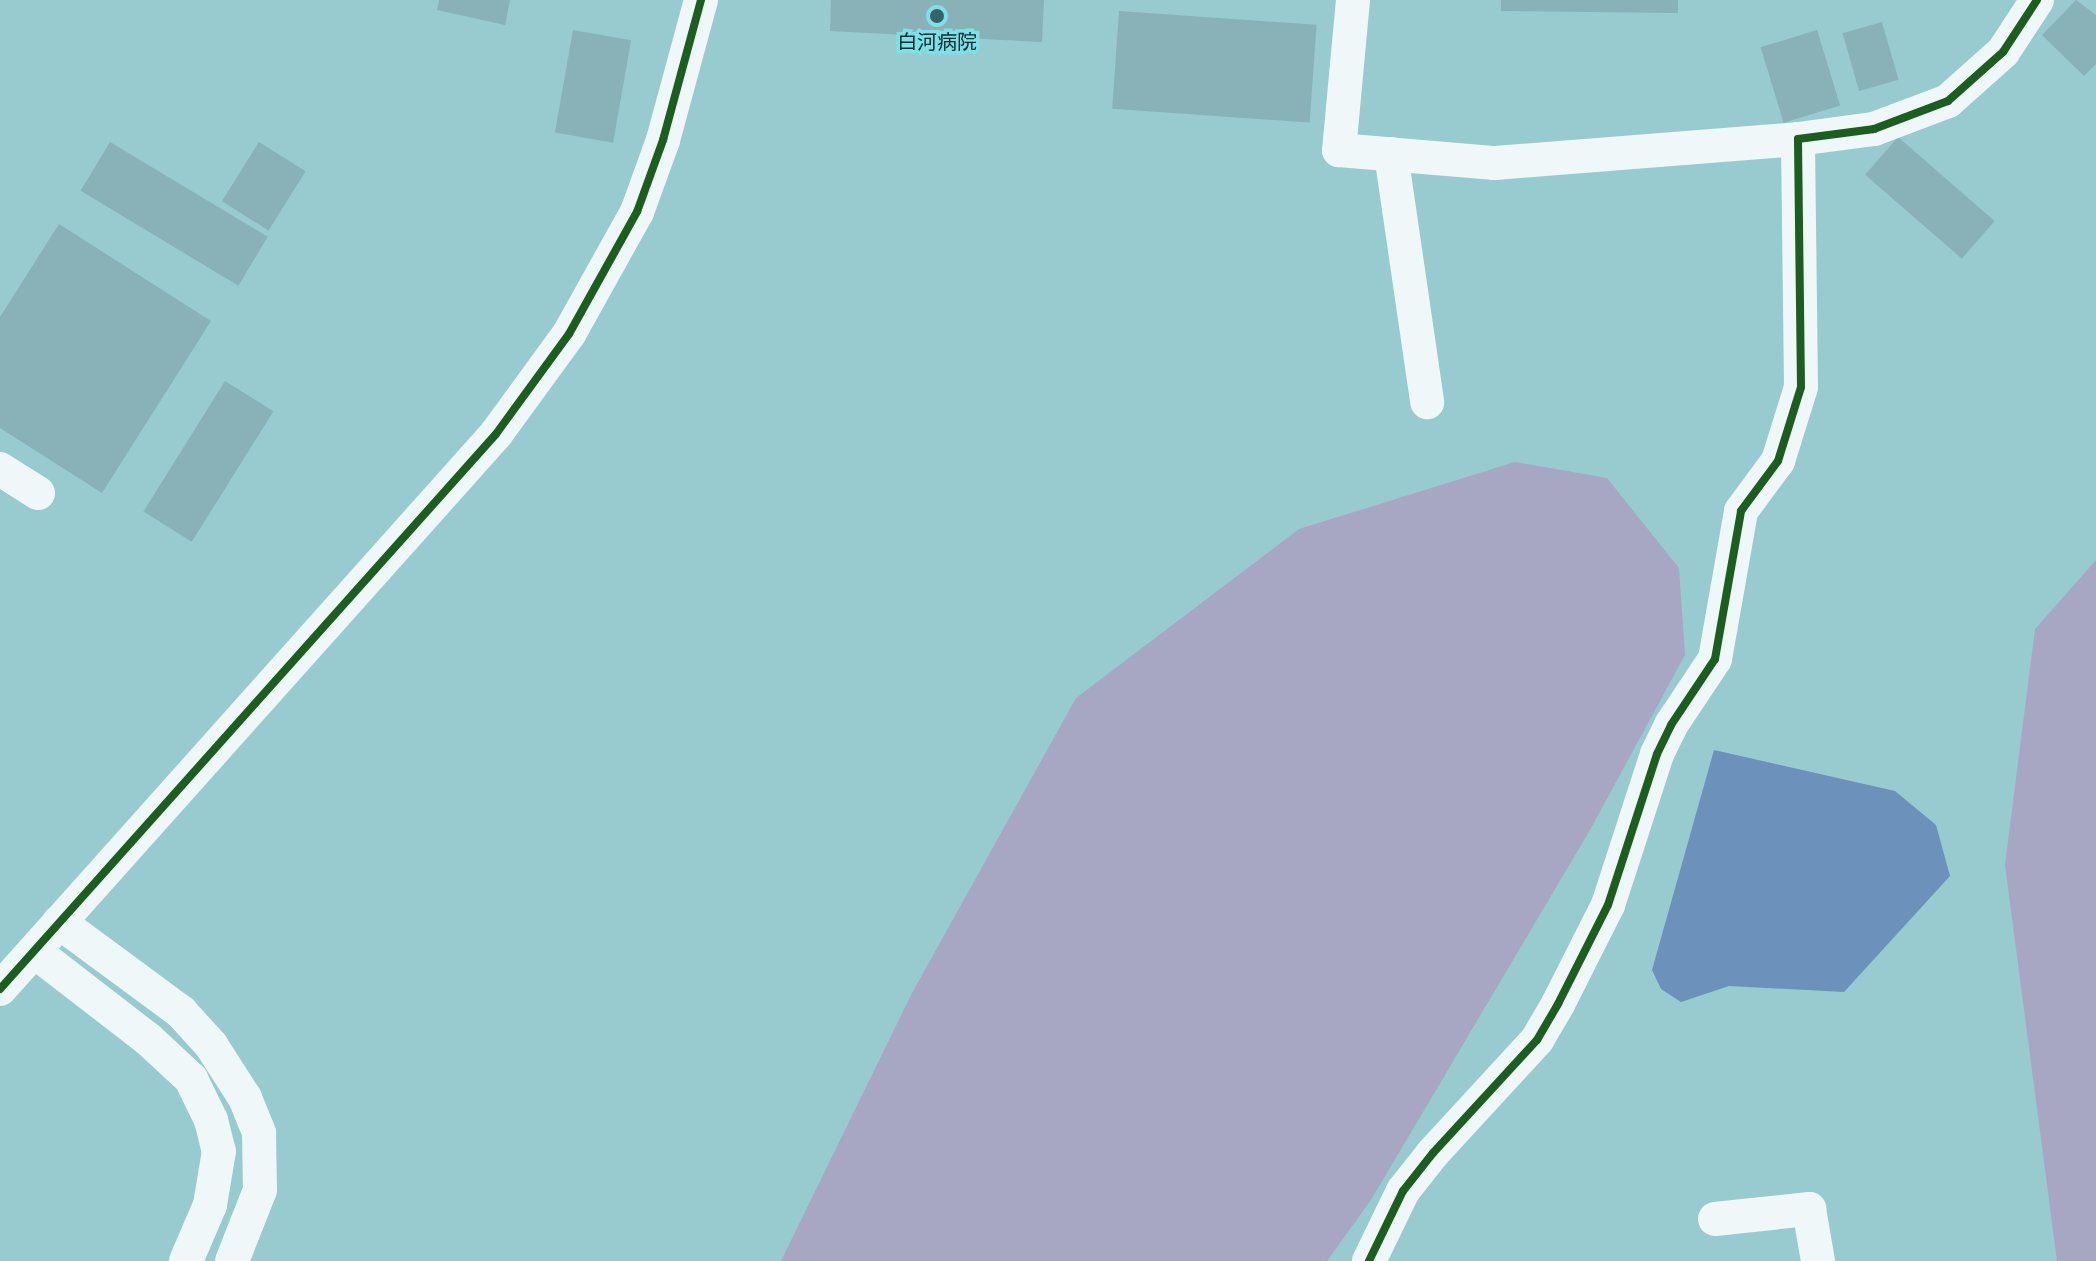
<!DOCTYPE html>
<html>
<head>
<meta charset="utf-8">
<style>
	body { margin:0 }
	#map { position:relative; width:2096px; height:1261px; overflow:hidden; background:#97cbcf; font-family:Georgia,"Noto Sans JP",serif }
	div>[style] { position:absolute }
	.green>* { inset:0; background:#a7a7c3 }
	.water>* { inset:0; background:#6c91ba }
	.building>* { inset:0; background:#89b1b8; transform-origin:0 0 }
	.minor>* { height:34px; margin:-17px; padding:0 17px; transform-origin:17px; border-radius:17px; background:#eff7f8 }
	.cycleway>* { height:8px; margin:-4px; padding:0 4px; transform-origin:4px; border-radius:4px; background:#1b5e20 }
	.dots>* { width:22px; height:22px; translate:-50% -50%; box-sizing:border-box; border:4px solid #7fdfe7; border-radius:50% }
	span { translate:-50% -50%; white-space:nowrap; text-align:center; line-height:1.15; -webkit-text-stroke:7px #7fdfe7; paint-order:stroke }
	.poi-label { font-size:20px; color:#00292c }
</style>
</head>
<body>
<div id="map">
	<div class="green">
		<i style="clip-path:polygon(1515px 462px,1607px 478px,1679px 568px,1685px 655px,1590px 830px,1371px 1200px,1327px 1261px,781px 1261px,912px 993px,1076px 698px,1299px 529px)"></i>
		<i style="clip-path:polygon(2096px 560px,2096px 1261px,2057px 1261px,2005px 865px,2035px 629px)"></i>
	</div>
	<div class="water">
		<i style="clip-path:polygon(1714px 750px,1895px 791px,1936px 825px,1950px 876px,1844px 992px,1729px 986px,1681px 1002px,1661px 989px,1652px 970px)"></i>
	</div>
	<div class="building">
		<i style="clip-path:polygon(439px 0,510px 0,505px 25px,437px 10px)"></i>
		<i style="clip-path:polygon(831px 0,1044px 0,1042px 42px,830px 31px)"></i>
		<i style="clip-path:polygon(1501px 0,1678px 0,1678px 13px,1501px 11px)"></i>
		<i style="clip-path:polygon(2076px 0,2096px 15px,2096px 64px,2084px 76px,2042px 35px)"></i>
		<i style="left:1119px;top:11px;width:198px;height:98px;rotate:4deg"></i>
		<i style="left:1882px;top:22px;width:60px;height:41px;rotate:74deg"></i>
		<i style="left:573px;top:30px;width:59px;height:104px;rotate:10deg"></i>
		<i style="left:1817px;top:30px;width:79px;height:59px;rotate:73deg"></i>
		<i style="left:1898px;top:137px;width:128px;height:50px;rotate:41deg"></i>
		<i style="left:110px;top:142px;width:184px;height:57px;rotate:31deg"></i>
		<i style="left:259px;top:142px;width:55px;height:70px;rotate:32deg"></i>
		<i style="clip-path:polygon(59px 224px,211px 321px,102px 493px,0 428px,0 317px)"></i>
		<i style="left:225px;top:381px;width:57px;height:154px;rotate:32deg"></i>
	</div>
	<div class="minor">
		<i style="left:1353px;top:0;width:151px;rotate:95.3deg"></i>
		<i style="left:1339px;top:150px;width:157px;rotate:4.8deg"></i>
		<i style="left:1495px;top:163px;width:304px;rotate:-4.5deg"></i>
		<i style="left:1391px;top:154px;width:251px;rotate:81.7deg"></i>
		<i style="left:0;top:469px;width:45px;rotate:32.3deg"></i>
		<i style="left:59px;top:922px;width:152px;rotate:36.4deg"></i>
		<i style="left:181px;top:1012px;width:45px;rotate:47.7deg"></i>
		<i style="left:211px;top:1045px;width:63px;rotate:57.3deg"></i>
		<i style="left:245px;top:1098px;width:38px;rotate:68deg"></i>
		<i style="left:259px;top:1133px;width:57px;rotate:89deg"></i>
		<i style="left:260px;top:1190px;width:76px;rotate:111.5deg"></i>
		<i style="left:34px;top:951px;width:144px;rotate:37.7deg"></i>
		<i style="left:148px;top:1039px;width:59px;rotate:42.9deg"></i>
		<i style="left:191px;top:1079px;width:46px;rotate:64deg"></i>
		<i style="left:211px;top:1120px;width:32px;rotate:76deg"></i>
		<i style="left:219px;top:1151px;width:55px;rotate:99.5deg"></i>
		<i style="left:210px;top:1205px;width:61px;rotate:113.2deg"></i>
		<i style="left:0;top:989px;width:744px;rotate:-48.21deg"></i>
		<i style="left:496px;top:434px;width:124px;rotate:-53.9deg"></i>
		<i style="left:569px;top:334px;width:140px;rotate:-60.9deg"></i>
		<i style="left:637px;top:212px;width:77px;rotate:-70.1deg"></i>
		<i style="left:663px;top:140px;width:145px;rotate:-74.8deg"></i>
		<i style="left:1715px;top:1219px;width:95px;rotate:-6.1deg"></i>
		<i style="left:1809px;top:1209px;width:53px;rotate:80.2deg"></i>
		<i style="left:1369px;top:1261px;width:78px;rotate:-64.1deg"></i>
		<i style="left:1403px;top:1191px;width:48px;rotate:-51.7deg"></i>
		<i style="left:1433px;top:1153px;width:154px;rotate:-47.4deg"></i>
		<i style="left:1537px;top:1040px;width:42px;rotate:-59.7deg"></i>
		<i style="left:1558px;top:1004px;width:111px;rotate:-63.2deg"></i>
		<i style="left:1608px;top:905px;width:159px;rotate:-72deg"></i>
		<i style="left:1657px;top:754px;width:32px;rotate:-64deg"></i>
		<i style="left:1671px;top:725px;width:79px;rotate:-56.3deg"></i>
		<i style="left:1715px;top:659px;width:150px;rotate:-80deg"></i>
		<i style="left:1741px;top:511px;width:62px;rotate:-53.5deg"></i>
		<i style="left:1778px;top:461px;width:77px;rotate:-72.7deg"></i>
		<i style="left:1801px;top:387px;width:248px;rotate:-90.7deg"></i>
		<i style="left:1798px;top:139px;width:77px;rotate:-7.5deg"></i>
		<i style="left:1874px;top:129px;width:79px;rotate:-20.7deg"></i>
		<i style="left:1948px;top:101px;width:74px;rotate:-41.7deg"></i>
		<i style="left:2003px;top:52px;width:62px;rotate:-56.8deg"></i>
	</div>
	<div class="cycleway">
		<i style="left:0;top:989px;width:744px;rotate:-48.21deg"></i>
		<i style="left:496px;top:434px;width:124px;rotate:-53.9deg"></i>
		<i style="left:569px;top:334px;width:140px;rotate:-60.9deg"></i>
		<i style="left:637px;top:212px;width:77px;rotate:-70.1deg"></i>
		<i style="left:663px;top:140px;width:145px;rotate:-74.8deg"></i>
		<i style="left:1369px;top:1261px;width:78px;rotate:-64.1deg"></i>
		<i style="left:1403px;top:1191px;width:48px;rotate:-51.7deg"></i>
		<i style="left:1433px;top:1153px;width:154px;rotate:-47.4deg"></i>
		<i style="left:1537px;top:1040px;width:42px;rotate:-59.7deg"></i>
		<i style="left:1558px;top:1004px;width:111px;rotate:-63.2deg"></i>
		<i style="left:1608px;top:905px;width:159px;rotate:-72deg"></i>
		<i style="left:1657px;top:754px;width:32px;rotate:-64deg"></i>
		<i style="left:1671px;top:725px;width:79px;rotate:-56.3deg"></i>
		<i style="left:1715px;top:659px;width:150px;rotate:-80deg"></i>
		<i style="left:1741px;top:511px;width:62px;rotate:-53.5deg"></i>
		<i style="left:1778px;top:461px;width:77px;rotate:-72.7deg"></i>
		<i style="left:1801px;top:387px;width:248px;rotate:-90.7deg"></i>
		<i style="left:1798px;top:139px;width:77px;rotate:-7.5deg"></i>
		<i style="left:1874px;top:129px;width:79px;rotate:-20.7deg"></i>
		<i style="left:1948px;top:101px;width:74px;rotate:-41.7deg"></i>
		<i style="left:2003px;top:52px;width:62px;rotate:-56.8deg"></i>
	</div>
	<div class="dots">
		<i style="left:937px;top:16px;background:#356265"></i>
	</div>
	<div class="poi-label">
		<span style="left:937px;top:40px">白河病院</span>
	</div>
</div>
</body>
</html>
